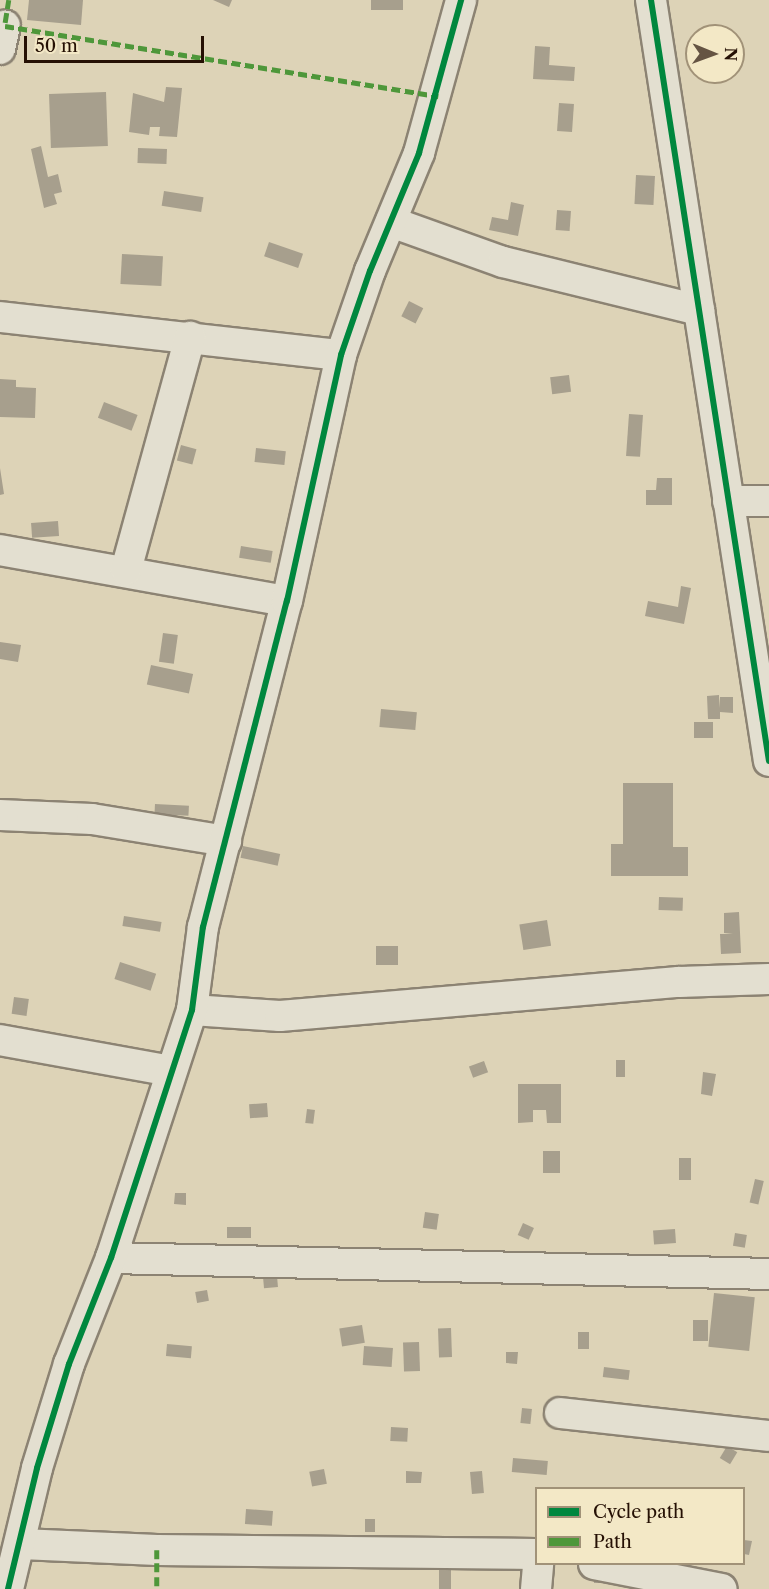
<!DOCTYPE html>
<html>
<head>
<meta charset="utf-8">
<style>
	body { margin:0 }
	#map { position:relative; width:769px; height:1589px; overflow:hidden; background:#ddd3b7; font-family:"Libre Caslon Text",serif }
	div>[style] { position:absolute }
	.building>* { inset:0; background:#a79f8d; transform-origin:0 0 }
	.roads { filter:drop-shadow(2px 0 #8c8373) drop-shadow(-2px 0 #8c8373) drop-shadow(0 2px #8c8373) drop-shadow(0 -2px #8c8373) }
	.minor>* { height:30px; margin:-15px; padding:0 15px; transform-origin:15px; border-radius:15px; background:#e3dfd0 }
	.quiet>* { height:4.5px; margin-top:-2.25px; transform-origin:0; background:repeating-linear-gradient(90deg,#4e973a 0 9px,transparent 0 13.5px) }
	.cycleway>* { height:6px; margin:-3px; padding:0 3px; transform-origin:3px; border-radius:3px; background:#00873e }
	span { translate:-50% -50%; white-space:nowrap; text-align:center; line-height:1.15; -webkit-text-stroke:4.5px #f3e8c6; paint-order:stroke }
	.legend { position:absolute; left:535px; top:1487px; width:210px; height:78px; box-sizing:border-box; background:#f3e8c6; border:2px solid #a19278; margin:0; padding:8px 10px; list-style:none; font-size:18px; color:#251004 }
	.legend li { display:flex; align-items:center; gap:12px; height:30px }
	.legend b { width:30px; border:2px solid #a19278 }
	.north { position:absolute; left:685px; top:24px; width:60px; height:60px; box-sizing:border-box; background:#f3e8c6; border:2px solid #a19278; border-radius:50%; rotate:91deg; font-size:16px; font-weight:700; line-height:24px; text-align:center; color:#251004 }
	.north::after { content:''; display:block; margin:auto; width:21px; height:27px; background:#655443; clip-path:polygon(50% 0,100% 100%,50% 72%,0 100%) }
	.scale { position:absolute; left:24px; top:36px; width:180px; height:27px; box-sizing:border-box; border:3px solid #251004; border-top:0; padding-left:8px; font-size:18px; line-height:21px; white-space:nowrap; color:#251004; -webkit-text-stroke:4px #f3e8c6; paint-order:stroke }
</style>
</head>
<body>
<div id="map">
	<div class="building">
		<i style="clip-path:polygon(29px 0,83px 0,81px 25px,27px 20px)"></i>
		<i style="clip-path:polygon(213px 0,232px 0,229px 7px)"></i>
		<i style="left:371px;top:0;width:32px;height:10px"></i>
		<i style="clip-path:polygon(535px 46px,550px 47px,549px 65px,575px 67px,574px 81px,533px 79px)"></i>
		<i style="clip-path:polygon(166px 87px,182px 88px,177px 137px,159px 136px,160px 127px,150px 127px,149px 135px,129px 132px,133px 93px,164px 102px)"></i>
		<i style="left:106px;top:92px;width:54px;height:57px;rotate:88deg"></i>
		<i style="left:559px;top:103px;width:15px;height:28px;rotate:4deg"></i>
		<i style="clip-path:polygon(41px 146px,48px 177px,58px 174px,62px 192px,54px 194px,57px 204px,44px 208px,31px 149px)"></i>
		<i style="left:138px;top:148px;width:29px;height:15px;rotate:2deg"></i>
		<i style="left:636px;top:175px;width:19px;height:29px;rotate:3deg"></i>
		<i style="left:164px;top:191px;width:40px;height:15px;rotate:9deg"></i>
		<i style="clip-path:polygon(511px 202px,524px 205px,518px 236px,489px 230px,492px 217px,508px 220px)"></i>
		<i style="left:557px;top:210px;width:14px;height:20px;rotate:4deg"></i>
		<i style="left:269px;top:242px;width:36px;height:15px;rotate:19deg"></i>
		<i style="left:122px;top:254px;width:41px;height:30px;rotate:3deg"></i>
		<i style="left:409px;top:301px;width:16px;height:17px;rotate:27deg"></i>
		<i style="left:569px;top:375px;width:17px;height:19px;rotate:83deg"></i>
		<i style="clip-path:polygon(0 379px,16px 380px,16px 387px,36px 388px,35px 418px,0 417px)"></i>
		<i style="left:104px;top:402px;width:36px;height:17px;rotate:21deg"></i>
		<i style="left:629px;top:414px;width:14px;height:42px;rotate:4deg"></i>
		<i style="left:181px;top:445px;width:16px;height:16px;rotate:15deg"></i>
		<i style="left:256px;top:448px;width:30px;height:14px;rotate:6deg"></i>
		<i style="clip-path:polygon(0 468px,4px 494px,0 495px)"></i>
		<i style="clip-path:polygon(657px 478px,672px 478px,672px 505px,646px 505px,646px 490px,656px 490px)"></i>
		<i style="left:58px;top:521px;width:15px;height:27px;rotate:86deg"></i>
		<i style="left:241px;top:546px;width:32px;height:12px;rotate:9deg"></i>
		<i style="clip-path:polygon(681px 586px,691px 588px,684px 624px,645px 616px,648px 601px,678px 607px)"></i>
		<i style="left:163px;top:633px;width:15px;height:29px;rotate:8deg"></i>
		<i style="clip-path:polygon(0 642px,21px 645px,18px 662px,0 659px)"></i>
		<i style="left:151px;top:665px;width:43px;height:20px;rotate:12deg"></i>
		<i style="clip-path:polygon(719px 695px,719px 708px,720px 697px,733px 697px,733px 713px,720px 712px,720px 719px,708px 719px,707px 696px)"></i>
		<i style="left:381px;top:709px;width:36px;height:18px;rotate:5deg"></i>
		<i style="left:694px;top:722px;width:19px;height:16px"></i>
		<i style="clip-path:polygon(623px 783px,673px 783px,673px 847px,688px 847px,688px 876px,611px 876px,611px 844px,623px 844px)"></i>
		<i style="left:155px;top:804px;width:34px;height:10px;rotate:3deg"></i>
		<i style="left:243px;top:846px;width:38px;height:12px;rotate:12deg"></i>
		<i style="left:659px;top:897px;width:24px;height:13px;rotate:2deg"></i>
		<i style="clip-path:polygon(739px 912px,741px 953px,721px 954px,720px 934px,733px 934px,724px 933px,724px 913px)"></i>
		<i style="left:124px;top:916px;width:38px;height:10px;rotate:9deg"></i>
		<i style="left:547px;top:920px;width:26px;height:28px;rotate:81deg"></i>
		<i style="left:376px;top:946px;width:22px;height:19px"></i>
		<i style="left:120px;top:962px;width:38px;height:18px;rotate:18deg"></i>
		<i style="left:14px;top:997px;width:15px;height:17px;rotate:8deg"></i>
		<i style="left:616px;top:1060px;width:9px;height:17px"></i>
		<i style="left:484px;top:1061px;width:12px;height:16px;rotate:70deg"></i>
		<i style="clip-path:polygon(703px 1072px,716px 1074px,712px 1096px,701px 1094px)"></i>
		<i style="clip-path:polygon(518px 1084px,561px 1084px,561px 1123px,547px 1123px,546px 1110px,533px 1110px,533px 1122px,518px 1123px)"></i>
		<i style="left:267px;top:1103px;width:14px;height:18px;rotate:86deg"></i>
		<i style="left:307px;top:1109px;width:8px;height:14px;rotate:7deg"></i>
		<i style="left:543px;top:1151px;width:17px;height:22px"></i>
		<i style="left:679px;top:1158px;width:12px;height:22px"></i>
		<i style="left:755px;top:1179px;width:9px;height:24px;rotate:13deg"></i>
		<i style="clip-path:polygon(175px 1193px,186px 1193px,186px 1205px,174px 1204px)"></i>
		<i style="left:425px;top:1212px;width:14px;height:16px;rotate:8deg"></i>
		<i style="left:523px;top:1223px;width:12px;height:13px;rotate:24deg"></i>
		<i style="left:227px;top:1227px;width:24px;height:11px"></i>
		<i style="left:675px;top:1229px;width:14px;height:22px;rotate:86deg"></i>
		<i style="left:735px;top:1233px;width:12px;height:13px;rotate:9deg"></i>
		<i style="left:277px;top:1276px;width:11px;height:14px;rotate:85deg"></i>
		<i style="left:207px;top:1290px;width:11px;height:12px;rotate:80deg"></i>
		<i style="left:714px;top:1293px;width:41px;height:54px;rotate:6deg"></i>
		<i style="left:693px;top:1320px;width:15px;height:21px"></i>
		<i style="left:362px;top:1325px;width:18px;height:23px;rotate:81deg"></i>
		<i style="left:451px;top:1328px;width:29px;height:13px;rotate:88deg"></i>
		<i style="left:589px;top:1332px;width:17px;height:11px;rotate:90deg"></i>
		<i style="left:419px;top:1342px;width:29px;height:16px;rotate:88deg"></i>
		<i style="left:167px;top:1344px;width:25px;height:12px;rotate:5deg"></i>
		<i style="left:364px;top:1346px;width:29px;height:19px;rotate:4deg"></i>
		<i style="clip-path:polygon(506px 1352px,518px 1352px,517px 1364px,506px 1363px)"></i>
		<i style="left:604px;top:1367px;width:26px;height:10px;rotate:7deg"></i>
		<i style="left:522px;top:1408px;width:10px;height:15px;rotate:6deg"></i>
		<i style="left:391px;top:1427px;width:17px;height:14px;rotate:3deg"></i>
		<i style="left:727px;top:1446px;width:12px;height:14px;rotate:31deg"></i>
		<i style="left:513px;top:1458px;width:35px;height:14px;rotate:5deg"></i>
		<i style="left:324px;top:1469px;width:15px;height:15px;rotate:79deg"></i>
		<i style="clip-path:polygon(406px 1471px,422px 1472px,421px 1483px,406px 1483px)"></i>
		<i style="left:482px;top:1471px;width:22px;height:12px;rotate:85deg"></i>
		<i style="left:246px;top:1509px;width:27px;height:15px;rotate:4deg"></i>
		<i style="left:365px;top:1519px;width:10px;height:13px"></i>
		<i style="clip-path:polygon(744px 1540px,752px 1541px,749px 1555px,744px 1554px)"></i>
		<i style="left:439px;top:1570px;width:12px;height:19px"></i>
		<i style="left:607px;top:1572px;width:11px;height:13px;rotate:90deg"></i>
	</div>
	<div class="roads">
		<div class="minor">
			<i style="left:651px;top:0;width:770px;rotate:81.19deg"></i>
			<i style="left:0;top:49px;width:24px;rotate:-78deg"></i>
			<i style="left:391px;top:222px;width:119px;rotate:19.7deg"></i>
			<i style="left:503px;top:262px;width:202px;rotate:13.8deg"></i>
			<i style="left:0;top:317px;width:343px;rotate:6.4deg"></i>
			<i style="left:728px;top:501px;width:41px"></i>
			<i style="left:0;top:550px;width:291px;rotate:10.1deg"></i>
			<i style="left:126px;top:570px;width:242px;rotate:-74.6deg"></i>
			<i style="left:0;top:815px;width:92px;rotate:2.5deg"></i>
			<i style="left:92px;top:819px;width:136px;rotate:9.3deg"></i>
			<i style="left:192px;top:1010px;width:88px;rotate:3.9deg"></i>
			<i style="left:280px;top:1016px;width:400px;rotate:-4.9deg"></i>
			<i style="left:679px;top:982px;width:90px;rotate:-1.9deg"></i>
			<i style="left:0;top:1040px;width:173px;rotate:10.3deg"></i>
			<i style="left:111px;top:1258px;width:658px;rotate:1.39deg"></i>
			<i style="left:560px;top:1413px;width:210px;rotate:6.3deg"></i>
			<i style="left:21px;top:1544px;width:136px;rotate:2.5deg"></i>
			<i style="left:157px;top:1550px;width:379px;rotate:0.6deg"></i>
			<i style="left:594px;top:1564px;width:130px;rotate:11.1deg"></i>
			<i style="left:8px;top:1589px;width:124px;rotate:-76.5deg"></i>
			<i style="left:37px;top:1468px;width:109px;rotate:-72.9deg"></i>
			<i style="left:69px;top:1364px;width:114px;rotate:-68.4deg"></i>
			<i style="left:111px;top:1258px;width:261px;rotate:-71.9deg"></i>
			<i style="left:192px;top:1010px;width:84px;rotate:-82.5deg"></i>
			<i style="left:203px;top:927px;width:337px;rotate:-75.6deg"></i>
			<i style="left:287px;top:601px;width:252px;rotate:-77.6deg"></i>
			<i style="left:341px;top:355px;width:89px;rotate:-71deg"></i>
			<i style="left:370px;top:271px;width:128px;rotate:-67.4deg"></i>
			<i style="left:419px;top:153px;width:159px;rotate:-74.6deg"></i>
			<i style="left:536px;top:1589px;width:25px;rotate:-85deg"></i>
		</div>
	</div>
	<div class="quiet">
		<i style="left:9px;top:0;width:26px;rotate:99deg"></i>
		<i style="left:5px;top:26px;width:439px;rotate:9.2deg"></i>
		<i style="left:157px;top:1550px;width:39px;rotate:90deg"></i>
	</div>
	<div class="cycleway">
		<i style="left:651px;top:0;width:770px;rotate:81.19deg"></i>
		<i style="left:8px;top:1589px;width:124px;rotate:-76.5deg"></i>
		<i style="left:37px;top:1468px;width:109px;rotate:-72.9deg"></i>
		<i style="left:69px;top:1364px;width:114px;rotate:-68.4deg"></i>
		<i style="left:111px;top:1258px;width:261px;rotate:-71.9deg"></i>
		<i style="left:192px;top:1010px;width:84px;rotate:-82.5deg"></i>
		<i style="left:203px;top:927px;width:337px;rotate:-75.6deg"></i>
		<i style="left:287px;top:601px;width:252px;rotate:-77.6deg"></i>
		<i style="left:341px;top:355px;width:89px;rotate:-71deg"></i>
		<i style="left:370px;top:271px;width:128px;rotate:-67.4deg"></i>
		<i style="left:419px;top:153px;width:159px;rotate:-74.6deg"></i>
	</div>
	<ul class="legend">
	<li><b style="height:8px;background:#00873e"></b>Cycle path</li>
	<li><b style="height:8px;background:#4e973a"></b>Path</li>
	</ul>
	<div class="north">N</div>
	<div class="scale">50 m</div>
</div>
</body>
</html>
